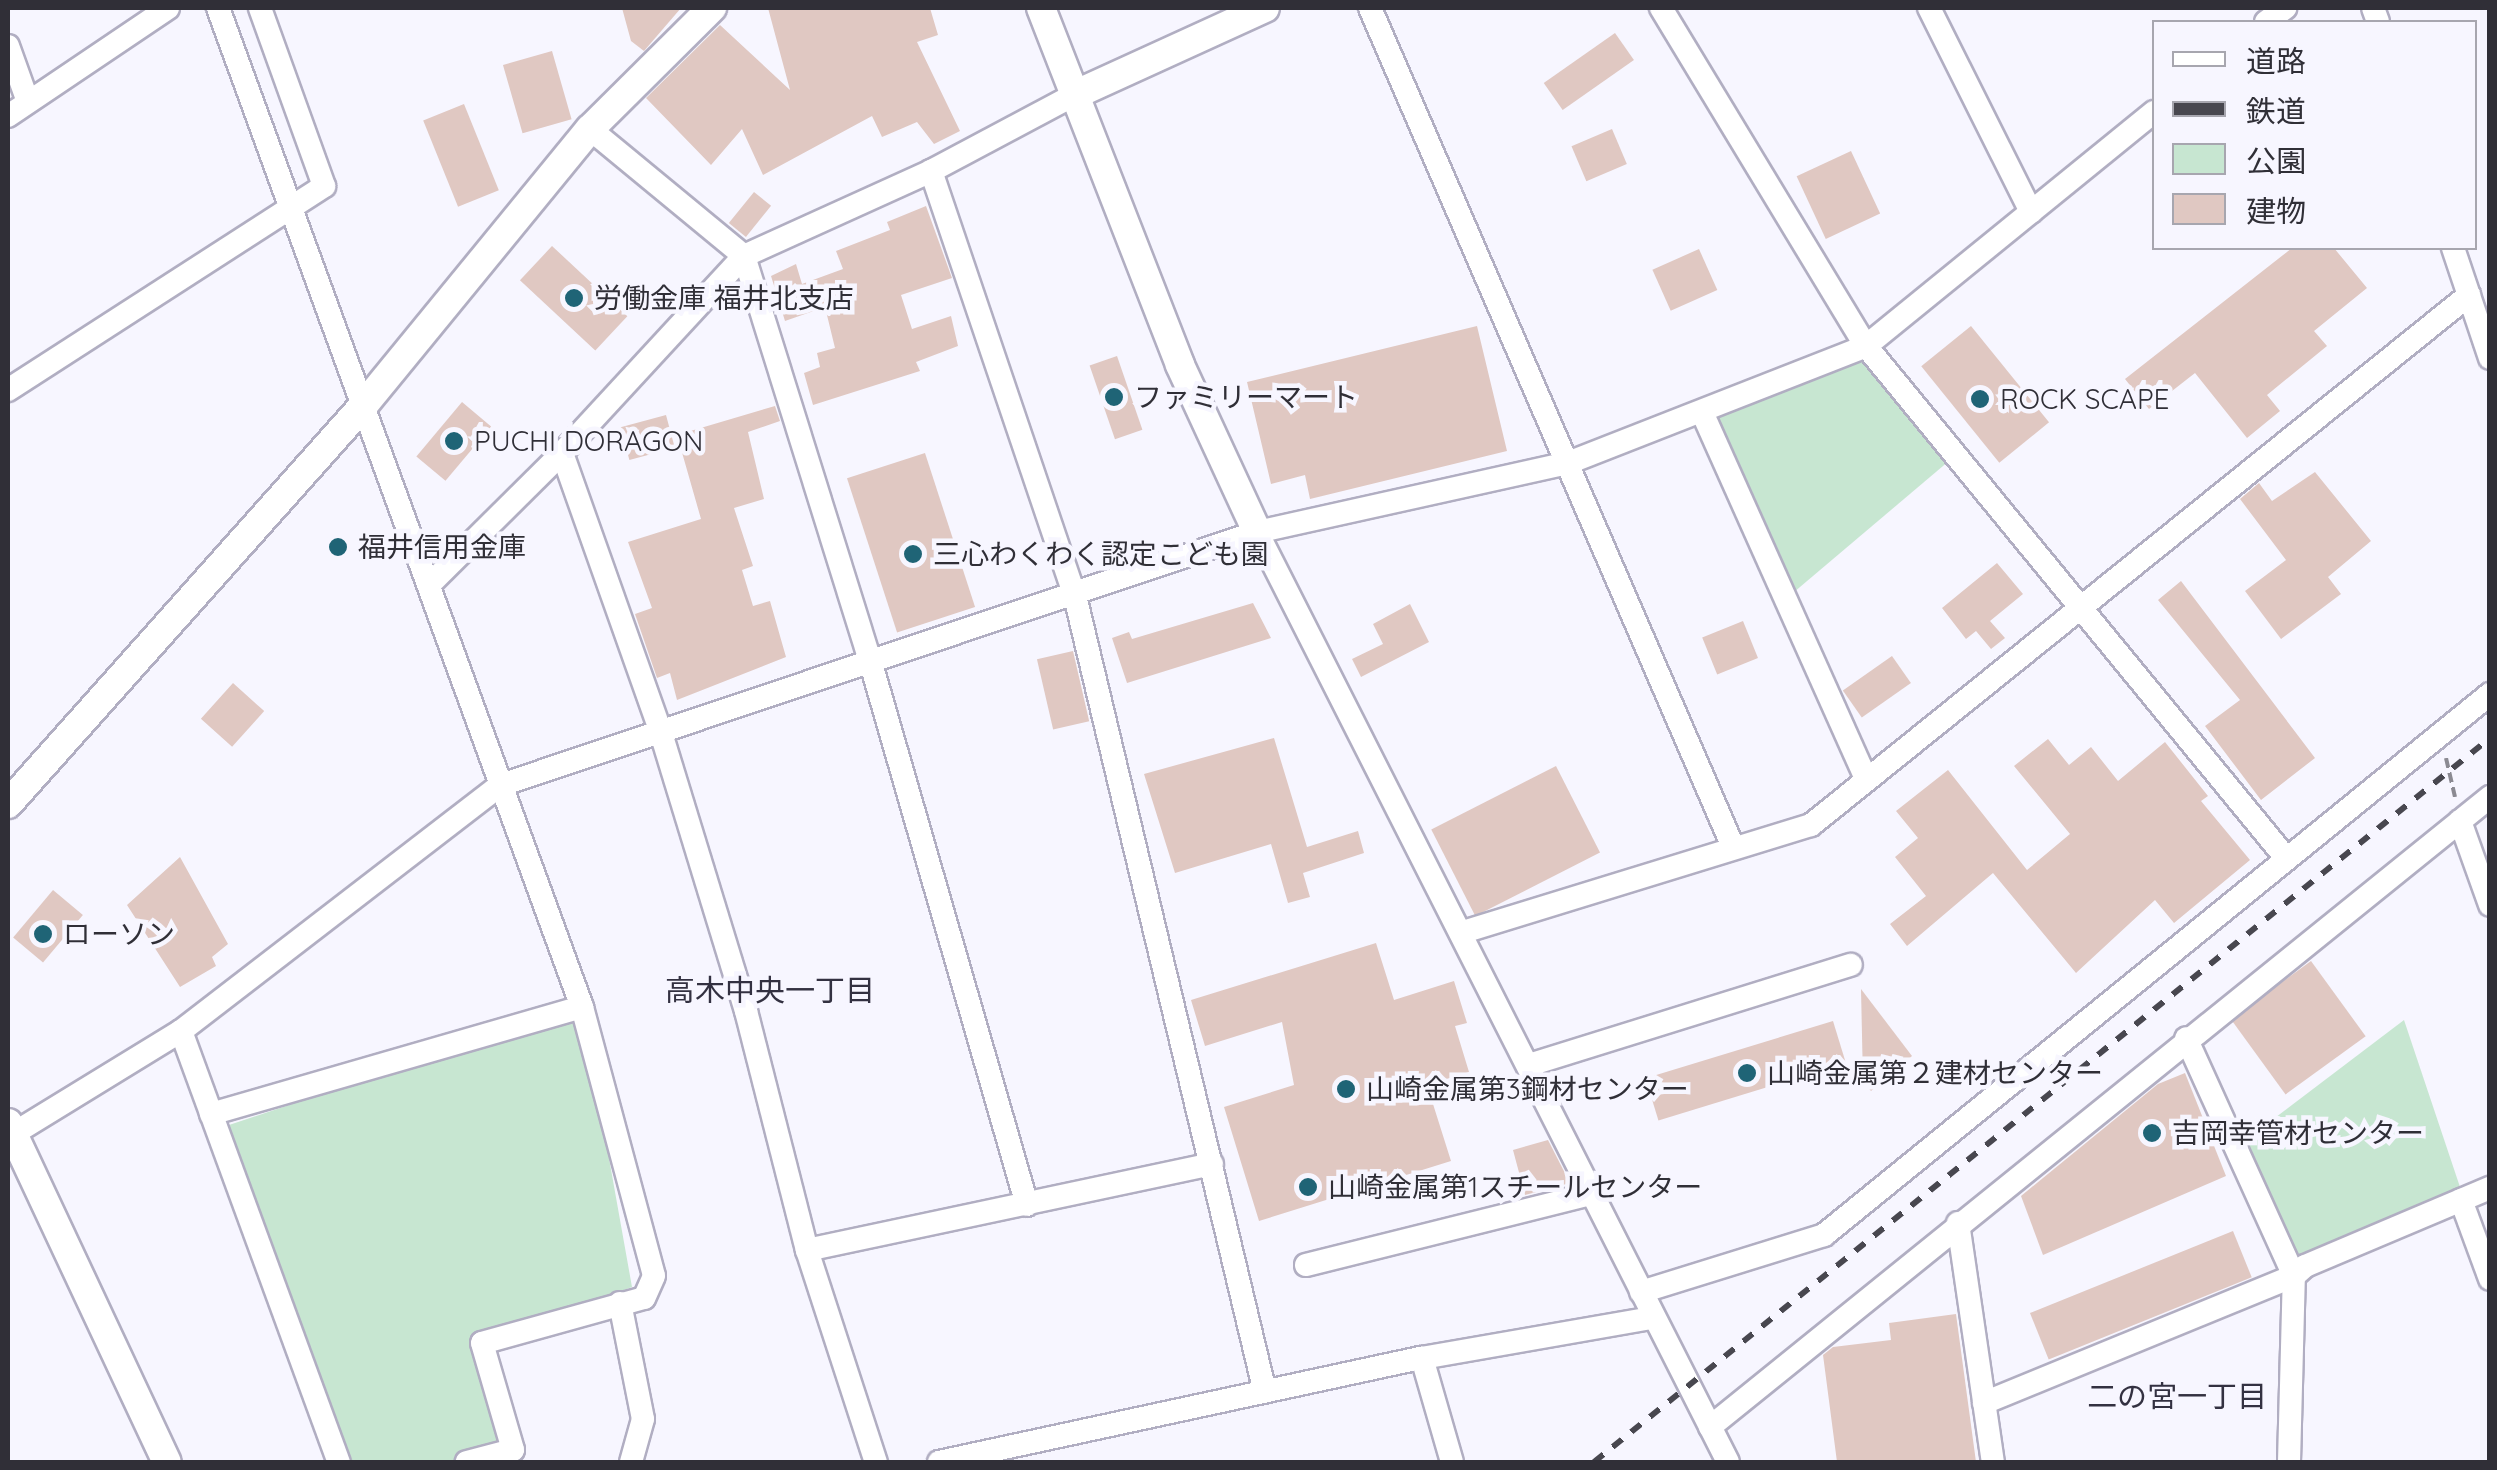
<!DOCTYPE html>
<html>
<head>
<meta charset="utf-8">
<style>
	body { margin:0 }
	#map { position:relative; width:2497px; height:1470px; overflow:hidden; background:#f7f6ff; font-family:Quicksand,"Noto Sans JP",sans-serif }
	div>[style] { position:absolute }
	.green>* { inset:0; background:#c7e6d1 }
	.building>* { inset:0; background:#e0c8c2; transform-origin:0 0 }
	.path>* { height:4px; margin-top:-2px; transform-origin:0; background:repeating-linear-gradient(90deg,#8b8a92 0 10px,transparent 0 15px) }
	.roads { filter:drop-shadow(2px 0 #b1aec2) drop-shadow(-2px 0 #b1aec2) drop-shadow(0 2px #b1aec2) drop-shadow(0 -2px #b1aec2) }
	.minor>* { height:22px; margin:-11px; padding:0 11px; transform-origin:11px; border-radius:11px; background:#fff }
	.tertiary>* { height:28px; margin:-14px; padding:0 14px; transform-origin:14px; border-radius:14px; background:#fff }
	.rail>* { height:6px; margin-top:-3px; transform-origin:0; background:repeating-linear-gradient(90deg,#48474f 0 12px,transparent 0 24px) }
	.dots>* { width:28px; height:28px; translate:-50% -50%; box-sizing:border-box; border:5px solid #f7f6ff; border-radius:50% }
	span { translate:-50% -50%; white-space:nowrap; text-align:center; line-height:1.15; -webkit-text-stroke:9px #f7f6ff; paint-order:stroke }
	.poi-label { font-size:28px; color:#302f37 }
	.left { translate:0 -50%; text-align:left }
	.neighbourhood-label { font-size:30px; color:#333141 }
	.frame { position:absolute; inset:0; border:10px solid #302f37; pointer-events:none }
	.legend { position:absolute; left:2152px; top:20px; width:325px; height:230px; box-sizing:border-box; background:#f7f6ff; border:2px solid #a7a6af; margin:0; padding:12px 18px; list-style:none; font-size:30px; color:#302f37 }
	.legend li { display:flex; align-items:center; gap:20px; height:50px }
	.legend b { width:50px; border:2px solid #a7a6af }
</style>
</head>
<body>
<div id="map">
	<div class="green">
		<i style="clip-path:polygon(1866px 346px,1956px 455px,1787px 598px,1702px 412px)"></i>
		<i style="clip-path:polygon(582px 1007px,632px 1287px,483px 1343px,513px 1450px,467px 1462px,339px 1462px,217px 1129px)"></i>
		<i style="clip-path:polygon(2404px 1020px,2463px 1196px,2295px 1265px,2239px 1145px)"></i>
	</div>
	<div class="building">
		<i style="clip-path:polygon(622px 8px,681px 8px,644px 51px,631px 41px)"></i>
		<i style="clip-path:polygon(768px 8px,930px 8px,938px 35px,917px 42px,960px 131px,934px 144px,917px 122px,882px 137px,872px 116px,763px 175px,742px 129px,711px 165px,646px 98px,720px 25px,790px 90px)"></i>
		<i style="left:1615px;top:33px;width:33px;height:87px;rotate:55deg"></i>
		<i style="left:552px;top:51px;width:71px;height:51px;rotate:74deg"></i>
		<i style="left:464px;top:104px;width:93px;height:44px;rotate:68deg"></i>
		<i style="left:1612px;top:129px;width:38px;height:44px;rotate:67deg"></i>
		<i style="left:1851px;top:151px;width:69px;height:60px;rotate:65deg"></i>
		<i style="left:754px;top:192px;width:22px;height:40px;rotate:39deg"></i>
		<i style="clip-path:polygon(926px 206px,952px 278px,901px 295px,912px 329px,951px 316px,958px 346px,916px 362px,920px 371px,813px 405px,804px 373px,820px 367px,817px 353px,835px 348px,825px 307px,785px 321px,771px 276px,796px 264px,802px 284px,843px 269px,836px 251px,890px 230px,887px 222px)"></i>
		<i style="left:552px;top:246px;width:103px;height:47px;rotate:43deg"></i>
		<i style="clip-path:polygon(2292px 248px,2334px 248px,2367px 288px,2314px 331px,2327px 346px,2267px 395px,2280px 411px,2247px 438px,2195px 373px,2149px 409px,2125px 379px)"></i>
		<i style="left:1699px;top:249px;width:45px;height:51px;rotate:66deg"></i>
		<i style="clip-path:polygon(1477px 326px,1507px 451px,1310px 499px,1305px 475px,1271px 484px,1247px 382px)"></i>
		<i style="left:1971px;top:326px;width:124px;height:64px;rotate:51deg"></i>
		<i style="left:1117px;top:356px;width:78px;height:29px;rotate:71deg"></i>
		<i style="left:462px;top:402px;width:38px;height:71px;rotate:40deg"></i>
		<i style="clip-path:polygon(775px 406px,780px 421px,748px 432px,764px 499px,734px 508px,753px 566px,742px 570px,753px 606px,770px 601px,786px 657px,677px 700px,670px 673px,657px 678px,635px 614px,652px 608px,628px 542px,701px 519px,677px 435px)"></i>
		<i style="left:666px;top:415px;width:34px;height:47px;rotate:75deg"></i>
		<i style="left:925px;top:453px;width:162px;height:82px;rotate:72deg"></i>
		<i style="clip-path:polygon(2315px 472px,2371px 541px,2328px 577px,2341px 594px,2281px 639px,2245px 591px,2286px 560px,2240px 499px,2259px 483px,2272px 501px)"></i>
		<i style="clip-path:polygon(1997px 563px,2023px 594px,1990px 621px,2005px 638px,1991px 649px,1976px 631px,1966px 639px,1942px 608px)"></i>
		<i style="clip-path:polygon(2181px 581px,2315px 758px,2261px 800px,2205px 726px,2240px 700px,2158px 600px)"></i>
		<i style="clip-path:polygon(1253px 603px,1271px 638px,1127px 683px,1112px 638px,1129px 632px,1132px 639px)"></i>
		<i style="clip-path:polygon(1410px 604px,1429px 642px,1361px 677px,1352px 659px,1383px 644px,1373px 624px)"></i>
		<i style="left:1743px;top:621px;width:40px;height:44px;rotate:68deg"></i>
		<i style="left:1073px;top:651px;width:72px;height:37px;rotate:77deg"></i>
		<i style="left:1892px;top:656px;width:33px;height:60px;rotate:55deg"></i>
		<i style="left:233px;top:683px;width:42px;height:48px;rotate:42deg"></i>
		<i style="clip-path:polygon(1274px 738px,1307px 847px,1358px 831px,1364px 853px,1303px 873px,1310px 897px,1288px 903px,1271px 844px,1175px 873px,1144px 774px)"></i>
		<i style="clip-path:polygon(2048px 739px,2069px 765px,2091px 747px,2118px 781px,2165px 742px,2208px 796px,2201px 801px,2250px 860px,2174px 923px,2155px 900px,2076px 973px,1993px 873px,1907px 946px,1890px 924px,1926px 896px,1895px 857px,1918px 838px,1896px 811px,1948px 770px,2027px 870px,2070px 834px,2014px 766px)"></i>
		<i style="left:1556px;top:766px;width:97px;height:140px;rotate:63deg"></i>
		<i style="clip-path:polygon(180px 857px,228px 944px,212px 957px,216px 966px,180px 987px,127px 905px)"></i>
		<i style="left:53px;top:890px;width:39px;height:62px;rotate:40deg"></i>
		<i style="clip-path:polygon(1376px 943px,1394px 1000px,1454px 981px,1467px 1023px,1455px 1026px,1469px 1072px,1427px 1085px,1451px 1161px,1259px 1221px,1224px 1107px,1294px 1085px,1282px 1022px,1205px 1046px,1191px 1000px)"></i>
		<i style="left:2311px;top:961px;width:93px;height:99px;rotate:54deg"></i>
		<i style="clip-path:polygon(1861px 989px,1912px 1056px,1871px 1091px,1863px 1081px)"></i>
		<i style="left:1833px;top:1021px;width:44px;height:196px;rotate:73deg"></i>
		<i style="clip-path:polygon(2185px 1073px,2226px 1176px,2043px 1255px,2021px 1196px,2158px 1084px)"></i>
		<i style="clip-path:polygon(1548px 1140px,1570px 1183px,1525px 1195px,1513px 1150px)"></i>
		<i style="left:2233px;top:1231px;width:50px;height:219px;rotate:68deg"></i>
		<i style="clip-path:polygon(1956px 1314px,1976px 1462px,1837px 1462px,1823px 1355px,1833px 1347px,1891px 1340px,1889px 1323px)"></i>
	</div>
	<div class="path">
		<i style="left:2446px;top:758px;width:40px;rotate:77deg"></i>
	</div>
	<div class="roads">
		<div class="minor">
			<i style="left:218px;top:8px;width:1063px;rotate:69.98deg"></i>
			<i style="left:582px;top:1007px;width:278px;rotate:75deg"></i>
			<i style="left:654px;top:1276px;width:24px;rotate:114deg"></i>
			<i style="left:644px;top:1298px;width:168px;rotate:164.5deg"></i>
			<i style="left:482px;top:1343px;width:111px;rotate:73.8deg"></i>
			<i style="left:513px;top:1450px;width:48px;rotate:165.4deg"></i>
			<i style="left:1370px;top:8px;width:914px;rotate:66.6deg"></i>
			<i style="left:1661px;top:8px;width:395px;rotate:58.8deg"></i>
			<i style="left:1866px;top:346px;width:662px;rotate:50.64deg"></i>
			<i style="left:1929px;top:8px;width:228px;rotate:63.4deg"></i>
			<i style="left:2373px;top:8px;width:15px;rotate:70deg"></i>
			<i style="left:2266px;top:22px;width:24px;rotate:-36deg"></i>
			<i style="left:8px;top:46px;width:59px;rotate:70.3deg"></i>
			<i style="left:8px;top:116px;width:193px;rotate:-34deg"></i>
			<i style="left:590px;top:129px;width:200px;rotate:39.5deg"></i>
			<i style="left:744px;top:256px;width:423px;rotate:72.7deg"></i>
			<i style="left:870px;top:660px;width:567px;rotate:73.93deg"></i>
			<i style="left:931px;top:171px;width:449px;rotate:71.3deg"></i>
			<i style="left:1075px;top:596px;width:818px;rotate:76.58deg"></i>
			<i style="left:2453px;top:248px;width:116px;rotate:71.4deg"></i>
			<i style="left:8px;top:390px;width:376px;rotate:-32.8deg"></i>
			<i style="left:324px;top:186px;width:189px;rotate:-109.8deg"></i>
			<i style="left:1702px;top:412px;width:399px;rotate:65.9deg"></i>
			<i style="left:562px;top:453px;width:297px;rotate:70.5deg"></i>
			<i style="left:661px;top:733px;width:291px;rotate:73deg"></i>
			<i style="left:746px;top:1011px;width:247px;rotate:75.7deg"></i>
			<i style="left:807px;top:1250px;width:223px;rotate:72deg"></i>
			<i style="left:1257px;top:532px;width:1042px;rotate:63.14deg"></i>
			<i style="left:430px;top:584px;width:186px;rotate:-44.8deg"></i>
			<i style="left:562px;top:453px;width:268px;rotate:-47.3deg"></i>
			<i style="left:744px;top:256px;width:205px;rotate:-24.4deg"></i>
			<i style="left:931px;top:171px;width:160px;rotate:-28deg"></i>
			<i style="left:2460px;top:821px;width:89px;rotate:70.3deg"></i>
			<i style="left:1463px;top:932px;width:364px;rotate:-17.1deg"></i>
			<i style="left:1811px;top:825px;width:845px;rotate:-38.85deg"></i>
			<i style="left:181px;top:1031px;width:459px;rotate:69.9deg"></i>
			<i style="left:1529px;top:1065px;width:337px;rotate:-17.3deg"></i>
			<i style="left:211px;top:1114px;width:386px;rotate:-16.1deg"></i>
			<i style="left:8px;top:1137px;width:203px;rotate:-31.5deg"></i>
			<i style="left:181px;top:1031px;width:404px;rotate:-37.6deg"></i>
			<i style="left:501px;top:785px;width:797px;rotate:-18.5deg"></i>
			<i style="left:1257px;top:532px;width:319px;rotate:-12.5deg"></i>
			<i style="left:1568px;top:463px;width:320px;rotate:-21.4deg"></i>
			<i style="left:1866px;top:346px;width:371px;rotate:-39.1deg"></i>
			<i style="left:2461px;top:1200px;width:84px;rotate:69.8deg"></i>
			<i style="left:1958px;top:1223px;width:242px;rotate:81.7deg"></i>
			<i style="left:807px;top:1250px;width:414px;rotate:-12deg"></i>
			<i style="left:1306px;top:1265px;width:297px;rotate:-14deg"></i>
			<i style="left:1641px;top:1292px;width:192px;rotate:-17.3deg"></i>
			<i style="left:1824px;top:1235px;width:858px;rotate:-39.09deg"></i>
			<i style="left:620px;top:1303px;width:118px;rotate:78.8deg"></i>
			<i style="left:643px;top:1419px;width:45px;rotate:105.6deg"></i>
			<i style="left:1422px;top:1358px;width:108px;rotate:73.9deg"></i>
			<i style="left:1984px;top:1403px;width:335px;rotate:-22.3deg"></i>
			<i style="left:2294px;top:1276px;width:261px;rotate:-114.4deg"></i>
			<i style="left:1710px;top:1427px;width:1003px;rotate:-38.93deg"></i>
			<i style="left:939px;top:1462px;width:494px;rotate:-12.2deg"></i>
			<i style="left:1422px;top:1358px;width:232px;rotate:-9.9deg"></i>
			<i style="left:2289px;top:1462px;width:186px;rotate:-88.5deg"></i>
			<i style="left:2294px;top:1276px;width:15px;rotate:-42deg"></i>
			<i style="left:2305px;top:1266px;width:201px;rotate:-22.9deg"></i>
		</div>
		<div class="tertiary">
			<i style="left:1041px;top:8px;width:383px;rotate:68.7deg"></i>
			<i style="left:1180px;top:365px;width:184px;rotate:65.2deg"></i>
			<i style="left:1072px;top:96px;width:212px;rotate:-24.5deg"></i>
			<i style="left:8px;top:804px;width:533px;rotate:-48.27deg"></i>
			<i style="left:363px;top:406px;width:358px;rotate:-50.7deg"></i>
			<i style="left:590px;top:129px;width:172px;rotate:-44.8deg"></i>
			<i style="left:8px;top:1123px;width:374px;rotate:64.9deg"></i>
		</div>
	</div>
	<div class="rail">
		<i style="left:1594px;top:1462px;width:1152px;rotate:-38.94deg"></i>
	</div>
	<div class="dots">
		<i style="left:574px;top:298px;background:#1f6476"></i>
		<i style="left:1114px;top:397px;background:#1f6476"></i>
		<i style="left:1980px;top:399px;background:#1f6476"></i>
		<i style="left:454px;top:441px;background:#1f6476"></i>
		<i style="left:338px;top:547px;background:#1f6476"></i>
		<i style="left:913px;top:554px;background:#1f6476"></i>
		<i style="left:43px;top:934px;background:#1f6476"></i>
		<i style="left:1747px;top:1073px;background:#1f6476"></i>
		<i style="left:1346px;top:1089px;background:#1f6476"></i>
		<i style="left:2152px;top:1133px;background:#1f6476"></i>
		<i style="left:1308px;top:1187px;background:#1f6476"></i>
	</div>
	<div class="poi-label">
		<span class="left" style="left:594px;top:298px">労働金庫 福井北支店</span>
		<span class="left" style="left:1134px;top:397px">ファミリーマート</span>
		<span class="left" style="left:2000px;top:399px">ROCK SCAPE</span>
		<span class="left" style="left:474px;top:441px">PUCHI DORAGON</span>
		<span class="left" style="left:358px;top:547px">福井信用金庫</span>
		<span class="left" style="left:933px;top:554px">三心わくわく認定こども園</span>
		<span class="left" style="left:63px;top:934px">ローソン</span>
		<span class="left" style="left:1767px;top:1073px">山崎金属第２建材センター</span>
		<span class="left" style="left:1366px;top:1089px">山崎金属第3鋼材センター</span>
		<span class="left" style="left:2172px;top:1133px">吉岡幸管材センター</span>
		<span class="left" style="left:1328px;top:1187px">山崎金属第1スチールセンター</span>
	</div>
	<div class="neighbourhood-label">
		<span style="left:770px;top:990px">高木中央一丁目</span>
		<span style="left:2177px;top:1396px">二の宮一丁目</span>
	</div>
	<div class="frame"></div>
	<ul class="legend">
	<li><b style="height:12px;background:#fff"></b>道路</li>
	<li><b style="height:12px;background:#48474f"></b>鉄道</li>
	<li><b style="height:28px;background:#c7e6d1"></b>公園</li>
	<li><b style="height:28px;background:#e0c8c2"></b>建物</li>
	</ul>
</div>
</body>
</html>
